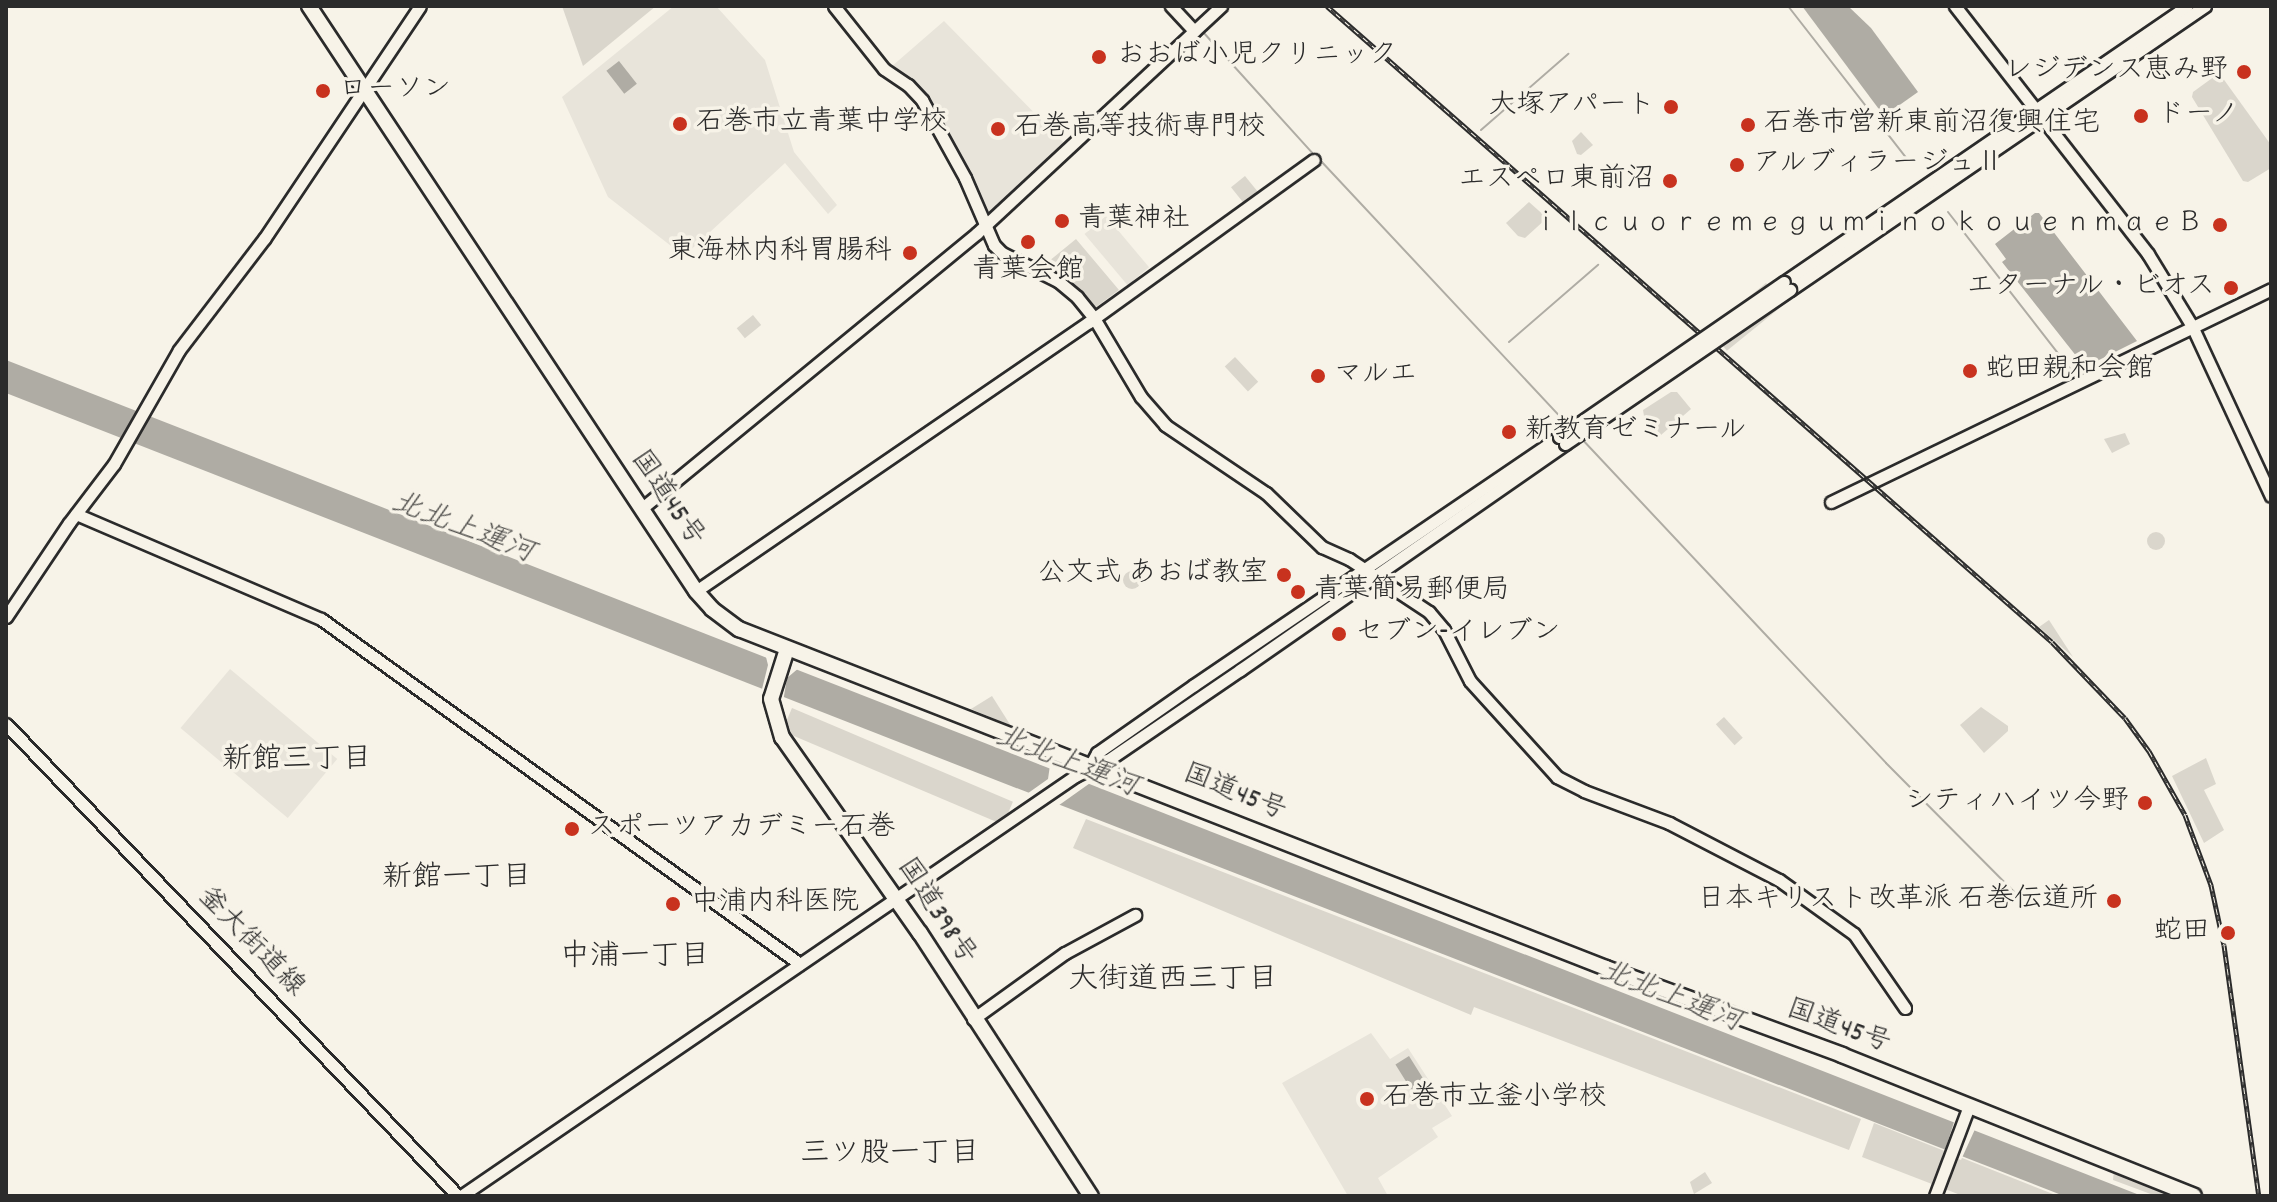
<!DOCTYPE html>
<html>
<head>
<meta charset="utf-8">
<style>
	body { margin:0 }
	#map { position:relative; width:2277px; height:1202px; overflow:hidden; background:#f7f3e8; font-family:Dekko,"Klee One",sans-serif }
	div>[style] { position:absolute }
	.built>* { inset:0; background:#e8e4da; transform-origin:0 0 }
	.green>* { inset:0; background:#dad6cc; transform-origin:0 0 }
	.round { border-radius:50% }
	.water>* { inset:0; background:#afaca4; transform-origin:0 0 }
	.pier>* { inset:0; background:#f7f3e8 }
	.stream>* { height:2px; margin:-1px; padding:0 1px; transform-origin:1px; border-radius:1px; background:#afaca4 }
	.roads { filter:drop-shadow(2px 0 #2b2b2b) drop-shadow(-2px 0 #2b2b2b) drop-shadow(0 2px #2b2b2b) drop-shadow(0 -2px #2b2b2b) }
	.secondary>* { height:11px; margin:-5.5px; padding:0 5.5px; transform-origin:5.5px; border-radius:5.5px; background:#f7f3e8 }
	.highway>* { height:14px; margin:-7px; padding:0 7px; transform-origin:7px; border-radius:7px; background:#f7f3e8 }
	.rail>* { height:5px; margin-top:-2.5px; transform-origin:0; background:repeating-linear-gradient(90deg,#f7f3e8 0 6px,#2b2b2b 0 12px); box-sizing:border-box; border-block:2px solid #2b2b2b }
	.bridges { filter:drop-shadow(2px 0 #2b2b2b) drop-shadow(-2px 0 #2b2b2b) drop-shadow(0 2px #2b2b2b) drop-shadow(0 -2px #2b2b2b) }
	.secondary-bridge>* { height:11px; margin:-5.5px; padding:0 5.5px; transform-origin:5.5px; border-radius:5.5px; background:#f7f3e8 }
	.dots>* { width:22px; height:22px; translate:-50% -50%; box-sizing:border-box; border:4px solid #f7f3e8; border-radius:50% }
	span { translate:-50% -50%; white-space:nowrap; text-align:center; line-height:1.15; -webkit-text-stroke:7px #f7f3e8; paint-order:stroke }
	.poi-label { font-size:28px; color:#2b2b2b }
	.left { translate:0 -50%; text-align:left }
	.right { translate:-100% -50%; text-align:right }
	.street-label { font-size:28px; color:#2b2b2b }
	.water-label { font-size:30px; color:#53524f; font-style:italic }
	.neighbourhood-label { font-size:30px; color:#2b2b2b }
	.frame { position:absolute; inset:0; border:8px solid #2b2b2b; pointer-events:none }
</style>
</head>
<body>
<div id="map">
	<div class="built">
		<i style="clip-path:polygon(674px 6px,716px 6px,765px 60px,794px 152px,837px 205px,828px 214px,785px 163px,684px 256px,608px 197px,562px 97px)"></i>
		<i style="clip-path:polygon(944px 21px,1065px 144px,986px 216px,940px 117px,916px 84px,891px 67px)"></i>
		<i style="left:1106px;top:216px;width:67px;height:28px;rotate:50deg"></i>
		<i style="left:230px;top:669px;width:140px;height:77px;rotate:40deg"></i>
		<i style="clip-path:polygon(1371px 1033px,1390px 1059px,1408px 1048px,1452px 1116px,1432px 1128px,1438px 1137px,1378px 1178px,1388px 1196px,1348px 1196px,1282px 1083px)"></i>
	</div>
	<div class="green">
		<i style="clip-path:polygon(562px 6px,656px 6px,583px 66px)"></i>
		<i style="clip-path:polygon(2215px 76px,2222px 77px,2271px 145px,2271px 168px,2248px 182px,2243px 181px,2192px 97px,2193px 92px)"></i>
		<i style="clip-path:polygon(1581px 132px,1593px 145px,1581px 155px,1577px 154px,1572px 141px)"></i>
		<i style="left:1245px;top:176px;width:21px;height:18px;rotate:51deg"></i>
		<i style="clip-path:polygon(1529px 202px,1547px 218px,1525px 238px,1518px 236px,1506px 223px)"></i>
		<i style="clip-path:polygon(1076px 239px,1119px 290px,1096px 307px,1073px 285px,1043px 266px)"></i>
		<i style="left:1766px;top:283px;width:28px;height:73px;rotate:51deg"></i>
		<i style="left:753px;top:315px;width:13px;height:21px;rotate:51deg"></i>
		<i style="left:1235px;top:357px;width:34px;height:14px;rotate:47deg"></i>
		<i style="clip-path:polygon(1671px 392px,1677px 392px,1691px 409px,1661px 435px,1644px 416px,1643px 410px)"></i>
		<i style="clip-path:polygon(2125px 433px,2130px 444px,2112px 453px,2104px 439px)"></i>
		<i class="round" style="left:2147px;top:532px;width:18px;height:18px"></i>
		<i class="round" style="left:1123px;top:571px;width:18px;height:18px"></i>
		<i style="clip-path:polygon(2049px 620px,2073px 657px,2039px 627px)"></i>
		<i style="clip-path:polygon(992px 696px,1011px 726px,971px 709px)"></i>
		<i style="clip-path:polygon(1981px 707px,2008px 726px,2008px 731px,1984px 753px,1960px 725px)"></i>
		<i style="left:792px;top:708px;width:240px;height:25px;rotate:23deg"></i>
		<i style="left:1724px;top:717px;width:28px;height:11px;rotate:48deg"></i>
		<i style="clip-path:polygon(2206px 758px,2216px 784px,2204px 790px,2224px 830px,2204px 843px,2172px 776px)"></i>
		<i style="clip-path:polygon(1086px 819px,1861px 1119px,1849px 1150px,1474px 1007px,1471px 1015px,1073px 848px)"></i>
		<i style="clip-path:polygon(1874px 1123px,2058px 1196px,1963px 1196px,1862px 1157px)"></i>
		<i style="clip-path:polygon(2114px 1170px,2181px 1196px,2156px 1196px,2113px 1180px)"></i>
		<i style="clip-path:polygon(1705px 1172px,1712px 1183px,1694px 1194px,1690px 1182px)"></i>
	</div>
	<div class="water">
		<i style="clip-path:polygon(1802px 6px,1848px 6px,1871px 28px,1918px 92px,1884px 116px)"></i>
		<i style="left:619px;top:61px;width:29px;height:16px;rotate:52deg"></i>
		<i style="clip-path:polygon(2035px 213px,2039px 213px,2137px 341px,2089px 365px,2081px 354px,2077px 357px,2002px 262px,2006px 259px,1995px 244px)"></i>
		<i style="clip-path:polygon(6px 360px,2142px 1196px,2064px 1196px,965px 768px,6px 393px)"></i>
		<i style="left:1409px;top:1056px;width:31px;height:16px;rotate:58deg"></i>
	</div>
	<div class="pier">
		<i style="clip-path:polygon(765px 653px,800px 667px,787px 678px,783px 702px,761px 693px,768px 665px)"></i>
		<i style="clip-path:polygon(1050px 765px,1093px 781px,1055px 808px,1024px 796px,1048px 779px)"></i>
		<i style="clip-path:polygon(1955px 1119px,1976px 1127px,1961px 1160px,1944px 1153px)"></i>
	</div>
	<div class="stream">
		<i style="left:1788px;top:6px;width:195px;rotate:52.1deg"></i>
		<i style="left:1203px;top:32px;width:167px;rotate:47.9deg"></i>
		<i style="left:1481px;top:130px;width:116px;rotate:-41.1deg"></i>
		<i style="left:1320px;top:160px;width:362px;rotate:46.9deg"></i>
		<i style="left:1948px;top:212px;width:207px;rotate:52.1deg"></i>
		<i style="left:1509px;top:342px;width:118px;rotate:-40.9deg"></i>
		<i style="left:1580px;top:437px;width:447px;rotate:46.8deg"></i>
		<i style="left:1886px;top:763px;width:190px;rotate:45.2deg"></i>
	</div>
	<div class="roads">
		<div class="secondary">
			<i style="left:834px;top:6px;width:80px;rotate:51.6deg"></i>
			<i style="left:884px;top:69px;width:29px;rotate:34deg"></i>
			<i style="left:908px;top:85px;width:21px;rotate:47deg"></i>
			<i style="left:922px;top:100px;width:89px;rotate:61.1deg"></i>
			<i style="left:965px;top:178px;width:73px;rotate:66.6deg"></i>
			<i style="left:994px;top:245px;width:11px;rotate:45deg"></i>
			<i style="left:1002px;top:253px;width:63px;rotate:26.6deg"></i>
			<i style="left:1058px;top:281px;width:25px;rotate:40deg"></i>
			<i style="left:1077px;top:297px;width:27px;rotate:51deg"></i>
			<i style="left:1094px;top:318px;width:92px;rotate:59.3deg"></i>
			<i style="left:1141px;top:397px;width:37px;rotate:49deg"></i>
			<i style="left:1165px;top:425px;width:122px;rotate:34deg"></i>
			<i style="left:1266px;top:493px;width:78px;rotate:44deg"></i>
			<i style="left:1322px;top:547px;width:30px;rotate:24deg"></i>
			<i style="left:1349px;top:559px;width:96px;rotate:33.5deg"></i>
			<i style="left:1429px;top:612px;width:23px;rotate:50deg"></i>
			<i style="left:1444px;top:630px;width:57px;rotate:63deg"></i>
			<i style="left:1470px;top:681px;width:130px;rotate:47.8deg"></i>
			<i style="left:1557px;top:777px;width:30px;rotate:27deg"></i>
			<i style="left:1584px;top:791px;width:91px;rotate:20.6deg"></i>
			<i style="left:1669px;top:823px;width:124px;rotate:27.4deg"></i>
			<i style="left:1779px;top:880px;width:92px;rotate:35.8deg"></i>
			<i style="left:1854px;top:934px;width:90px;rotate:55.4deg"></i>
			<i style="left:1171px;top:6px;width:34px;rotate:47deg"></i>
			<i style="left:1955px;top:6px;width:314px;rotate:52.1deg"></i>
			<i style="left:2148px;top:254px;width:84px;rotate:58.6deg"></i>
			<i style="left:2192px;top:326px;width:187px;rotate:65.1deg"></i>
			<i style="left:1784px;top:282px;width:488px;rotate:-34.4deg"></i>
			<i style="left:1790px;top:290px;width:503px;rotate:-34.39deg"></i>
			<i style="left:1831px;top:502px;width:489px;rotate:-25.8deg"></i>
			<i style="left:641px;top:509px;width:435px;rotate:-39.4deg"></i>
			<i style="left:977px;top:233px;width:333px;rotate:-42.9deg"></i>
			<i style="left:76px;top:514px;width:267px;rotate:23.2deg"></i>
			<i style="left:321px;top:619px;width:590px;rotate:35.76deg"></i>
			<i style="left:696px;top:591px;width:476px;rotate:-34.4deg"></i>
			<i style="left:1089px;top:322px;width:277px;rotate:-35.8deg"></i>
			<i style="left:6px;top:617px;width:113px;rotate:-56.2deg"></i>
			<i style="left:69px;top:523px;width:74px;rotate:-52.7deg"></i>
			<i style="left:114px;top:464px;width:131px;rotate:-60.3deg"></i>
			<i style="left:179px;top:350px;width:140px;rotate:-52.6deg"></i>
			<i style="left:264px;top:239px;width:280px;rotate:-56.2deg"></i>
			<i style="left:6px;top:724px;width:654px;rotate:46.24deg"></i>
			<i style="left:1090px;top:766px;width:15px;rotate:-62deg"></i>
			<i style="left:1097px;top:753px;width:118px;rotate:-35deg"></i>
			<i style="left:1194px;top:685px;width:441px;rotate:-34.2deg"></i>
			<i style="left:973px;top:1019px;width:113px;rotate:-35.7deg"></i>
			<i style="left:1065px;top:953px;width:80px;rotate:-28.5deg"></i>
			<i style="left:461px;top:1196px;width:744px;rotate:-34.37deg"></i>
			<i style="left:1075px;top:776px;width:37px;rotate:-26deg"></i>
			<i style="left:1108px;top:760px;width:160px;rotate:-34.3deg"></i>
			<i style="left:1240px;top:670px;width:396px;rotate:-34.8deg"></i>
			<i style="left:1935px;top:1196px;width:96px;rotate:-69.3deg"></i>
		</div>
		<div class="highway">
			<i style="left:309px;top:6px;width:701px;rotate:56.51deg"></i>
			<i style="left:696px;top:591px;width:24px;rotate:48deg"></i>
			<i style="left:712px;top:609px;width:34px;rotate:37deg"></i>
			<i style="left:739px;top:629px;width:931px;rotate:21.36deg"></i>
			<i style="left:1606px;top:968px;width:252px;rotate:20.2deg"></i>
			<i style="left:1842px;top:1055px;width:379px;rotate:21.8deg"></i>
			<i style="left:787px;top:649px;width:52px;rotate:107.7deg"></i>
			<i style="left:771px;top:699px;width:40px;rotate:74deg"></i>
			<i style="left:782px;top:737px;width:240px;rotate:54.9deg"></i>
			<i style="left:920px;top:933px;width:314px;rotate:57deg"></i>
		</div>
	</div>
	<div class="rail">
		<i style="left:1327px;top:6px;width:964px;rotate:41.26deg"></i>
		<i style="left:2052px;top:642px;width:105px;rotate:46.2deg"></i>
		<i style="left:2125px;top:718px;width:41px;rotate:54deg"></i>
		<i style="left:2149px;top:751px;width:73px;rotate:60.6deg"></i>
		<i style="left:2185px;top:815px;width:75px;rotate:69.6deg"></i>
		<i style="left:2211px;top:885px;width:61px;rotate:77.8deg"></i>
		<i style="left:2224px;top:945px;width:253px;rotate:82.1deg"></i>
	</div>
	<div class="bridges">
		<div class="secondary-bridge">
			<i style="left:1559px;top:437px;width:273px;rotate:-34.6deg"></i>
			<i style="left:1565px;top:444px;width:273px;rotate:-34.4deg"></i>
		</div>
	</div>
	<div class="dots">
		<i style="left:1099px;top:57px;background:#c8321e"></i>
		<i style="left:2244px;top:72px;background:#c8321e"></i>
		<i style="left:323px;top:91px;background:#c8321e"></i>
		<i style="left:1671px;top:107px;background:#c8321e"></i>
		<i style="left:2141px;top:116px;background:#c8321e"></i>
		<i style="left:680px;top:124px;background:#c8321e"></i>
		<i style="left:1748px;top:125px;background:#c8321e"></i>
		<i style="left:998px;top:129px;background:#c8321e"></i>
		<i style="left:1737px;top:165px;background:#c8321e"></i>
		<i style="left:1670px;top:181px;background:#c8321e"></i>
		<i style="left:1062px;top:221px;background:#c8321e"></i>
		<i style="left:2220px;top:225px;background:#c8321e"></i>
		<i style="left:1028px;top:242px;background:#c8321e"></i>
		<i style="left:910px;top:253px;background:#c8321e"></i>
		<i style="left:2231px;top:288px;background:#c8321e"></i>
		<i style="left:1970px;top:371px;background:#c8321e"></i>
		<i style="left:1318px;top:376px;background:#c8321e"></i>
		<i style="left:1509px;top:432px;background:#c8321e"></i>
		<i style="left:1284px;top:575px;background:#c8321e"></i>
		<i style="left:1298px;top:592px;background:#c8321e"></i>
		<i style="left:1339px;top:634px;background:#c8321e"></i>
		<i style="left:2145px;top:803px;background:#c8321e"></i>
		<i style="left:572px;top:829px;background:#c8321e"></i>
		<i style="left:2114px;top:901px;background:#c8321e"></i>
		<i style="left:673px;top:904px;background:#c8321e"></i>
		<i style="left:2228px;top:933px;background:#c8321e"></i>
		<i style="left:1367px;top:1099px;background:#c8321e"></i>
	</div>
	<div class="poi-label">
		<span class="left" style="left:1117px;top:57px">おおば小児クリニック</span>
		<span class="right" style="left:2228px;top:72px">レジデンス恵み野</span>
		<span class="left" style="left:339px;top:91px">ローソン</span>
		<span class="right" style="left:1655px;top:107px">大塚アパート</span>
		<span class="left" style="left:2157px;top:116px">ドーノ</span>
		<span class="left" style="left:696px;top:124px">石巻市立青葉中学校</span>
		<span class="left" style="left:1764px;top:125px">石巻市営新東前沼復興住宅</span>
		<span class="left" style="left:1014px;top:129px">石巻高等技術専門校</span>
		<span class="left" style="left:1753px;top:165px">アルブィラージュⅡ</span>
		<span class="right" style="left:1654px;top:181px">エスペロ東前沼</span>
		<span class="left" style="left:1078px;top:221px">青葉神社</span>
		<span class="right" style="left:2204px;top:225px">ｉｌｃｕｏｒｅｍｅｇｕｍｉｎｏｋｏｕｅｎｍａｅＢ</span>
		<span class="right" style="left:892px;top:253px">東海林内科胃腸科</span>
		<span style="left:1028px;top:272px">青葉会館</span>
		<span class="right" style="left:2215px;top:288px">エターナル・ビオス</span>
		<span class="left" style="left:1986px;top:371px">蛇田親和会館</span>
		<span class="left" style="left:1334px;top:376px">マルエ</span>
		<span class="left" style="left:1525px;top:432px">新教育ゼミナール</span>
		<span class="right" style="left:1268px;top:575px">公文式 あおば教室</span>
		<span class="left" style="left:1314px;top:592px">青葉簡易郵便局</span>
		<span class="left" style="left:1355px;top:634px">セブン-イレブン</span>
		<span class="right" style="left:2129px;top:803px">シティハイツ今野</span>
		<span class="left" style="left:588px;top:829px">スポーツアカデミー石巻</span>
		<span class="right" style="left:2098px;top:901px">日本キリスト改革派 石巻伝道所</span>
		<span class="left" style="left:691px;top:904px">中浦内科医院</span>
		<span class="right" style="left:2210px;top:933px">蛇田</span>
		<span class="left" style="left:1383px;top:1099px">石巻市立釜小学校</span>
	</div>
	<div class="street-label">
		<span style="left:666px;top:499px;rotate:56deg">国道45号</span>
		<span style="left:1234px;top:794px;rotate:22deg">国道45号</span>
		<span style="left:935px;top:912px;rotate:57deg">国道398号</span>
		<span style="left:250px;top:943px;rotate:46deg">釜大街道線</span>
		<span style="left:1838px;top:1028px;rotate:20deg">国道45号</span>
	</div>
	<div class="water-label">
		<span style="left:462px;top:530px;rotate:21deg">北北上運河</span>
		<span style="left:1066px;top:764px;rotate:21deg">北北上運河</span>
		<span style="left:1670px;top:999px;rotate:21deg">北北上運河</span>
	</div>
	<div class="neighbourhood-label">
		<span style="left:297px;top:762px">新館三丁目</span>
		<span style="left:457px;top:880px">新館一丁目</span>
		<span style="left:635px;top:959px">中浦一丁目</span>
		<span style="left:1173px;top:982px">大街道西三丁目</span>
		<span style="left:890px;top:1156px">三ツ股一丁目</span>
	</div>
	<div class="frame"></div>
</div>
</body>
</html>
